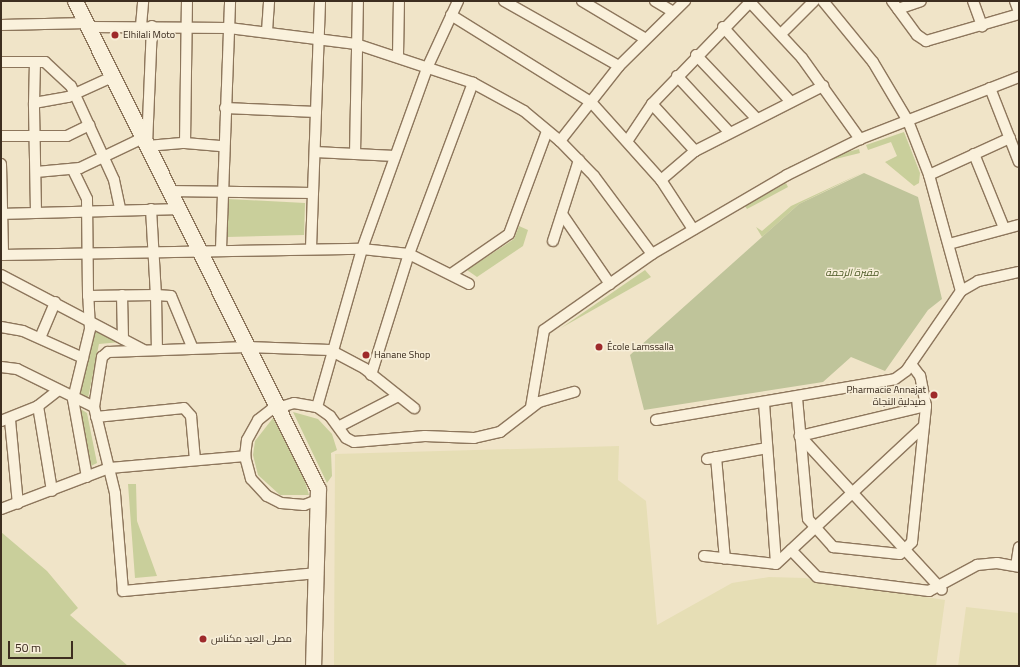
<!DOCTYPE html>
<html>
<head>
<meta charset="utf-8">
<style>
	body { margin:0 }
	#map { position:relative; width:1020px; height:667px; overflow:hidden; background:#f0e4c8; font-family:Georgia,Cairo,serif }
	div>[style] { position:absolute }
	.farmland>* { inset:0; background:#e6deb5 }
	.green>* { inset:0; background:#c9cf9b; transform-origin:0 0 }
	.cemetery>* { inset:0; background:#bfc49a }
	.roads { filter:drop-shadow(1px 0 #8d765c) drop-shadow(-1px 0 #8d765c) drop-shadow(0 1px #8d765c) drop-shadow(0 -1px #8d765c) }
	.street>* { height:10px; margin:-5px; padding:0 5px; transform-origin:5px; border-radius:5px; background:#faf1dc }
	.secondary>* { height:15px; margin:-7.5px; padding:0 7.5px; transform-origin:7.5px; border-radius:7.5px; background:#faf1dc }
	.dots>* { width:11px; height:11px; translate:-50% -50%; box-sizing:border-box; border:2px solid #f7eed8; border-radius:50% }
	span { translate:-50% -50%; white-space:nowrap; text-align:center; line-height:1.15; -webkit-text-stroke:3px #f7eed8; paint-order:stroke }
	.poi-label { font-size:10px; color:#3d2e20 }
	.left { translate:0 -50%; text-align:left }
	.right { translate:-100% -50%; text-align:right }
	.park-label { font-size:10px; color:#4d5a26; font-style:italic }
	.frame { position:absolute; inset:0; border:2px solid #3d2e20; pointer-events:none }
	.scale { position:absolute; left:8px; top:641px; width:65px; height:18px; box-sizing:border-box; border:2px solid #3d2e20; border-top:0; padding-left:5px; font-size:12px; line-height:14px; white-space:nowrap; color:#3d2e20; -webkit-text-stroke:3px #f7eed8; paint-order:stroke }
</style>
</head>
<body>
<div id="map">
	<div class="farmland">
		<i style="clip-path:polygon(619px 446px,618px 480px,646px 501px,657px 625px,732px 583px,769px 577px,805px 578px,945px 600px,936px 666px,334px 666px,335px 454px)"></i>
		<i style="clip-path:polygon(966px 607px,1019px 613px,1019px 666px,958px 666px)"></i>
	</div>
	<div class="green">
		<i style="clip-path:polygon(904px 132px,920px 173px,919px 183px,914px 186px,885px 162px,897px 156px,891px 142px,868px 150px,866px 145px)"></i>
		<i style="left:859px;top:149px;width:4px;height:72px;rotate:76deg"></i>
		<i style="clip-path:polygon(864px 172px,799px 204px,762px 237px,756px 227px,762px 231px,791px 206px)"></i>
		<i style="clip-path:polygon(786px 183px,788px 187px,747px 209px,745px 206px)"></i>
		<i style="clip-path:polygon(228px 199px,305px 203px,304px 235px,227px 237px)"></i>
		<i style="clip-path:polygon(519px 226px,528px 230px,523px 246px,477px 277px,467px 270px,514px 239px)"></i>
		<i style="clip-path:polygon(645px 270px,651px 277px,561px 328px)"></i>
		<i style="clip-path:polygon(94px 331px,121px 342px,99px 344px,88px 398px,78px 397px)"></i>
		<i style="clip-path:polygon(79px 408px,87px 413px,97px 463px,89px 467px)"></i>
		<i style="clip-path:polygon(293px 412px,318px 419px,332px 434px,337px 450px,331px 453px,332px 476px,327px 483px)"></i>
		<i style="clip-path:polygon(273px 418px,303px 474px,309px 495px,280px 495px,258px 475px,253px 455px,255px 441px)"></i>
		<i style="clip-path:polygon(128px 484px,136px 484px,137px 521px,157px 576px,135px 578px)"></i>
		<i style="clip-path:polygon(1px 532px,47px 571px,78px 608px,70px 615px,128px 666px,1px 666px)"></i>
	</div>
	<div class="cemetery">
		<i style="clip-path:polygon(864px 173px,918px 197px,942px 299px,928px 310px,885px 371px,851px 357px,823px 382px,644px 410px,630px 355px,799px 204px)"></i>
	</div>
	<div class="roads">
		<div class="street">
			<i style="left:504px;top:1px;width:132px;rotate:29.5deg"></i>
			<i style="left:582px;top:1px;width:72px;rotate:30.8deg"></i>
			<i style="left:655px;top:1px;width:21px;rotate:31deg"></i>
			<i style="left:749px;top:1px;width:78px;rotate:47.1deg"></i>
			<i style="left:802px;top:58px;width:100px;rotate:54.4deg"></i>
			<i style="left:823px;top:1px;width:79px;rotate:50.7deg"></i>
			<i style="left:873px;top:62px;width:69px;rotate:59.3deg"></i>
			<i style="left:908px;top:121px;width:58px;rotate:68.7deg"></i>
			<i style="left:929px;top:175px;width:120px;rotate:74.6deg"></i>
			<i style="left:892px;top:1px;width:42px;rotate:53.7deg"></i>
			<i style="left:917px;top:35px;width:11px;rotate:34deg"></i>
			<i style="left:926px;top:41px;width:97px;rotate:-16.2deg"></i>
			<i style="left:973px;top:1px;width:27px;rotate:70deg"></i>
			<i style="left:1015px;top:1px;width:12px;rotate:70deg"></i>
			<i style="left:898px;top:9px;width:24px;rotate:-19deg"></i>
			<i style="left:451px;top:15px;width:165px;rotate:31.9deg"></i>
			<i style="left:591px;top:102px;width:105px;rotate:48.1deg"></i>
			<i style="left:661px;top:180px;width:59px;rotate:56.9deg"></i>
			<i style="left:1px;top:25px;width:87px;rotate:-1.3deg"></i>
			<i style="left:141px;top:26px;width:25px;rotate:-85deg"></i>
			<i style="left:152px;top:26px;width:120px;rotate:92.4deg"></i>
			<i style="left:147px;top:146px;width:38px;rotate:-5deg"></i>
			<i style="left:185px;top:143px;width:38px;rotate:5deg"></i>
			<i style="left:90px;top:27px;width:139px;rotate:0.4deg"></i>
			<i style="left:229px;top:28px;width:128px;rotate:7.2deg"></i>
			<i style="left:356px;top:44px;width:123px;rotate:18.4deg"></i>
			<i style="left:473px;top:83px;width:58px;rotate:28.8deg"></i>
			<i style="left:524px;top:111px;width:47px;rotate:39.8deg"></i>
			<i style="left:560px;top:141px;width:49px;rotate:45.8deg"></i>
			<i style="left:594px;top:176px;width:97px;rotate:53.4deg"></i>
			<i style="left:723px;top:27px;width:101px;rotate:47.8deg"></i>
			<i style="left:267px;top:31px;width:30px;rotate:-86deg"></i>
			<i style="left:782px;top:33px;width:45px;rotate:-45deg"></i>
			<i style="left:696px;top:55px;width:87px;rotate:46.4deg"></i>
			<i style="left:398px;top:56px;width:55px;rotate:-89deg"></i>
			<i style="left:1px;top:62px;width:44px"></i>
			<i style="left:45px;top:62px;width:35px;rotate:43deg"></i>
			<i style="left:71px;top:86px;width:103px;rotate:65.4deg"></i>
			<i style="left:114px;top:180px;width:29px;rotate:78deg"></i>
			<i style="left:677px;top:76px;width:76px;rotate:47.1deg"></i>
			<i style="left:990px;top:88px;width:79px;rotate:68.6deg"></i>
			<i style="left:34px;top:103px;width:41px;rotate:-88.6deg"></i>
			<i style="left:652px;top:104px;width:64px;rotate:47.5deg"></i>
			<i style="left:225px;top:108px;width:91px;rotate:2.5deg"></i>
			<i style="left:1px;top:136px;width:66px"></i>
			<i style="left:67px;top:136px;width:25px;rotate:-26deg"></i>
			<i style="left:628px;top:140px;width:43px;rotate:-56.3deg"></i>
			<i style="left:652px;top:104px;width:141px;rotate:-46.1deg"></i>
			<i style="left:560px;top:141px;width:95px;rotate:-51.8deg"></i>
			<i style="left:619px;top:66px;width:93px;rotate:-44.6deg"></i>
			<i style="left:185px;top:143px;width:142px;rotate:-89.2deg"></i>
			<i style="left:315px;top:152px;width:80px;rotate:2.9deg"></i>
			<i style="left:355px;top:154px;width:153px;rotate:-88.9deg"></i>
			<i style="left:974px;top:154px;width:80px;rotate:67.9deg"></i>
			<i style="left:1px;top:164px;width:91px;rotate:88.7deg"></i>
			<i style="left:73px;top:170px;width:32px;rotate:64deg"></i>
			<i style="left:87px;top:199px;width:97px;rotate:89.4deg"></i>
			<i style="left:88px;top:296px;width:68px;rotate:-0.8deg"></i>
			<i style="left:156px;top:295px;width:55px;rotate:89deg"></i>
			<i style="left:36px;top:172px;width:44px;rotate:-5.2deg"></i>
			<i style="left:80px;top:168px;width:70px;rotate:-25.5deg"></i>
			<i style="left:929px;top:175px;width:89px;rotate:-24.6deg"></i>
			<i style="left:661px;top:180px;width:45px;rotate:-40.5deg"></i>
			<i style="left:695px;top:151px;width:144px;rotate:-26.9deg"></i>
			<i style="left:168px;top:191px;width:145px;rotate:0.8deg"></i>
			<i style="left:151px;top:209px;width:86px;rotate:86.7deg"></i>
			<i style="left:156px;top:295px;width:15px;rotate:4deg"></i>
			<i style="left:171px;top:296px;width:57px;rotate:67.5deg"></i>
			<i style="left:36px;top:212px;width:109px;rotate:-91.1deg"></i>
			<i style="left:34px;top:103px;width:35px;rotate:-10deg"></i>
			<i style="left:68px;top:97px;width:51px;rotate:-24.5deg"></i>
			<i style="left:2px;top:214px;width:175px;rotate:-1.6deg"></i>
			<i style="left:562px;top:214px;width:85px;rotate:55.6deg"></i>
			<i style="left:553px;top:241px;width:85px;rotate:-72.2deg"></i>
			<i style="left:949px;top:244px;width:73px;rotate:-15.2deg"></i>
			<i style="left:311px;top:248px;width:247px;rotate:-87.9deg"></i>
			<i style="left:221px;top:249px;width:248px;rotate:-87.9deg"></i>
			<i style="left:1px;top:255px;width:361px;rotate:-1deg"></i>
			<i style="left:362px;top:249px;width:47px;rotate:6.1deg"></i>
			<i style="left:409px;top:254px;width:67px;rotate:26.6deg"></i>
			<i style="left:451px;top:274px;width:70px;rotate:-34.6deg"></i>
			<i style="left:509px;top:234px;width:110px;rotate:-69.7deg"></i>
			<i style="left:1px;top:275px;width:161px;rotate:27.7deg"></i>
			<i style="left:122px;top:295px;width:44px;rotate:88.7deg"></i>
			<i style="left:1px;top:327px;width:22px;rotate:10deg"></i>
			<i style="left:23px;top:331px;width:66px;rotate:24.2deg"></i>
			<i style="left:40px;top:338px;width:39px;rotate:-67deg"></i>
			<i style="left:1px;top:367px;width:16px;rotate:7deg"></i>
			<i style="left:17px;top:369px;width:86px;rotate:26.3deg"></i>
			<i style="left:371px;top:375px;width:127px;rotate:-72.6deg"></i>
			<i style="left:409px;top:254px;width:183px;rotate:-69.5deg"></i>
			<i style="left:797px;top:398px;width:121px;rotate:84.8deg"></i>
			<i style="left:808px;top:519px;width:38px;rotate:48deg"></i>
			<i style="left:833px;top:547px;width:67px;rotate:6deg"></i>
			<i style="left:900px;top:554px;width:17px;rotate:-45deg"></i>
			<i style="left:912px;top:542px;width:137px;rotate:-84.1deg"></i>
			<i style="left:926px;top:406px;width:31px;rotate:-101deg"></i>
			<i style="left:920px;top:376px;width:15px;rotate:-127deg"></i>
			<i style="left:764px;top:403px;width:161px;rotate:85.7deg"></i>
			<i style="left:38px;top:406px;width:86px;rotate:80.6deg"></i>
			<i style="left:926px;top:406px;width:130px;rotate:166.6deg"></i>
			<i style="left:800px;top:436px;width:209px;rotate:47.3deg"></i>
			<i style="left:317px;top:407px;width:164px;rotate:-74.1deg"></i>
			<i style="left:362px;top:249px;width:195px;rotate:-70.2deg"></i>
			<i style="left:428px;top:66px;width:72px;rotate:-65.2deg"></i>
			<i style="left:531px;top:407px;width:78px;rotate:-80.4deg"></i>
			<i style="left:544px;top:330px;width:132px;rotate:-35.1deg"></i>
			<i style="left:652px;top:254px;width:156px;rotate:-30.3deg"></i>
			<i style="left:787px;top:175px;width:81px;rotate:-26.3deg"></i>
			<i style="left:860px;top:139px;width:171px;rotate:-21.3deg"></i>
			<i style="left:96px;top:417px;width:88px;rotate:-5.8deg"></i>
			<i style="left:184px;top:408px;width:11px;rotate:49deg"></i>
			<i style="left:191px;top:416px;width:44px;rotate:84.8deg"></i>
			<i style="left:10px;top:420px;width:84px;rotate:84.6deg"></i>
			<i style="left:656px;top:420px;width:242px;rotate:-9.7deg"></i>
			<i style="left:895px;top:379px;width:14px;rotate:-36deg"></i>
			<i style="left:906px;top:371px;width:97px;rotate:-55.5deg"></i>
			<i style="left:961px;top:291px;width:20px;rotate:-30deg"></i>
			<i style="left:978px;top:281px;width:42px;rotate:-12.4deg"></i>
			<i style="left:1px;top:421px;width:40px;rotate:-22deg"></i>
			<i style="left:38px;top:406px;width:24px;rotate:-38deg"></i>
			<i style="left:340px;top:426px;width:65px;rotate:-27.3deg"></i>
			<i style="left:716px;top:457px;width:102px;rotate:85deg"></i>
			<i style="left:707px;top:459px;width:61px;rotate:-10.4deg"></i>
			<i style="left:87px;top:477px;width:79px;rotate:-100.2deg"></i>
			<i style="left:73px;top:399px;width:72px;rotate:-76.3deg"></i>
			<i style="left:90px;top:329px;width:33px;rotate:-93deg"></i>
			<i style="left:320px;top:499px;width:17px;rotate:159deg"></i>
			<i style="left:304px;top:505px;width:23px;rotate:-175deg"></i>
			<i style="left:281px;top:503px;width:16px;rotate:-153deg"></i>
			<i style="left:267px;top:496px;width:23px;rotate:-133deg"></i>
			<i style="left:251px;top:479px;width:24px;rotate:-105deg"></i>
			<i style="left:245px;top:456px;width:16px;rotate:-83deg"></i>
			<i style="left:247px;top:440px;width:23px;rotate:-61deg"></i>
			<i style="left:258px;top:420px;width:16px;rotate:-38deg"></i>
			<i style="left:271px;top:410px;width:24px;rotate:-17deg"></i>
			<i style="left:294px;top:403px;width:23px;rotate:10deg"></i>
			<i style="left:317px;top:407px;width:16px;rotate:35deg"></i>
			<i style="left:330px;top:416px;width:27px;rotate:54deg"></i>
			<i style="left:346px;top:438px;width:9px;rotate:27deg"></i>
			<i style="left:354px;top:442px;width:71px;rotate:-4.8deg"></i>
			<i style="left:425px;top:436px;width:49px;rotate:2.3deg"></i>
			<i style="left:474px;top:438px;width:27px;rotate:-13deg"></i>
			<i style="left:500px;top:432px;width:49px;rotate:-37.6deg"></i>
			<i style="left:539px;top:402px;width:37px;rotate:-16deg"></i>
			<i style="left:1px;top:509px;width:116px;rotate:-20.8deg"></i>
			<i style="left:109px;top:468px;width:137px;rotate:-5deg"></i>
			<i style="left:791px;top:550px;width:37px;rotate:46deg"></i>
			<i style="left:817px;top:577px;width:113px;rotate:7.1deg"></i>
			<i style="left:929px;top:591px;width:55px;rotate:-28.4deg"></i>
			<i style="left:977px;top:565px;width:20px;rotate:-6deg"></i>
			<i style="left:997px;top:563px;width:22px;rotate:10deg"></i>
			<i style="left:704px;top:556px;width:72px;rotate:6.3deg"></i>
			<i style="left:776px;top:564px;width:202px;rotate:-43deg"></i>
			<i style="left:1016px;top:566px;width:19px;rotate:-81deg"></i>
			<i style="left:318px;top:573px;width:196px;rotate:174.7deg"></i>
			<i style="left:123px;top:591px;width:98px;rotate:-94.7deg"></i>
			<i style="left:115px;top:493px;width:89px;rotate:-103.7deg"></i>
			<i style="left:94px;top:407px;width:51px;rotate:-80.9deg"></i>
			<i style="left:102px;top:357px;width:8px;rotate:-40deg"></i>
			<i style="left:108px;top:352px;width:139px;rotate:-2.1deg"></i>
			<i style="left:247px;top:347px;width:83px;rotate:2.1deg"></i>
			<i style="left:330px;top:350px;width:40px;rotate:28deg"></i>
			<i style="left:365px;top:369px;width:63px;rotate:38.5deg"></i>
		</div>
		<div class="secondary">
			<i style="left:75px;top:1px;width:545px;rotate:63.53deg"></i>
			<i style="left:318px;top:489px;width:177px;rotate:91.6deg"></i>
		</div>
	</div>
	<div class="dots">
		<i style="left:115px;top:35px;background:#9e2a2b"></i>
		<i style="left:599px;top:347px;background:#9e2a2b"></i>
		<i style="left:366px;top:355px;background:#9e2a2b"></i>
		<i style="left:934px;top:395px;background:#9e2a2b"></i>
		<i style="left:203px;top:639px;background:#9e2a2b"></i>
	</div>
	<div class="poi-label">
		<span class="left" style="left:123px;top:35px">Elhilali Moto</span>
		<span class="left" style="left:607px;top:347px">École Lamssalla</span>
		<span class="left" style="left:374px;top:355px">Hanane Shop</span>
		<span class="right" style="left:926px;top:395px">Pharmacie Annajat<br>صيدلية النجاة</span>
		<span class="left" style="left:211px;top:639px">مصلى العيد مكناس</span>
	</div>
	<div class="park-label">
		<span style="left:852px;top:273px">مقبرة الرحمة</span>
	</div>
	<div class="frame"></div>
	<div class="scale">50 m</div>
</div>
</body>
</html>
